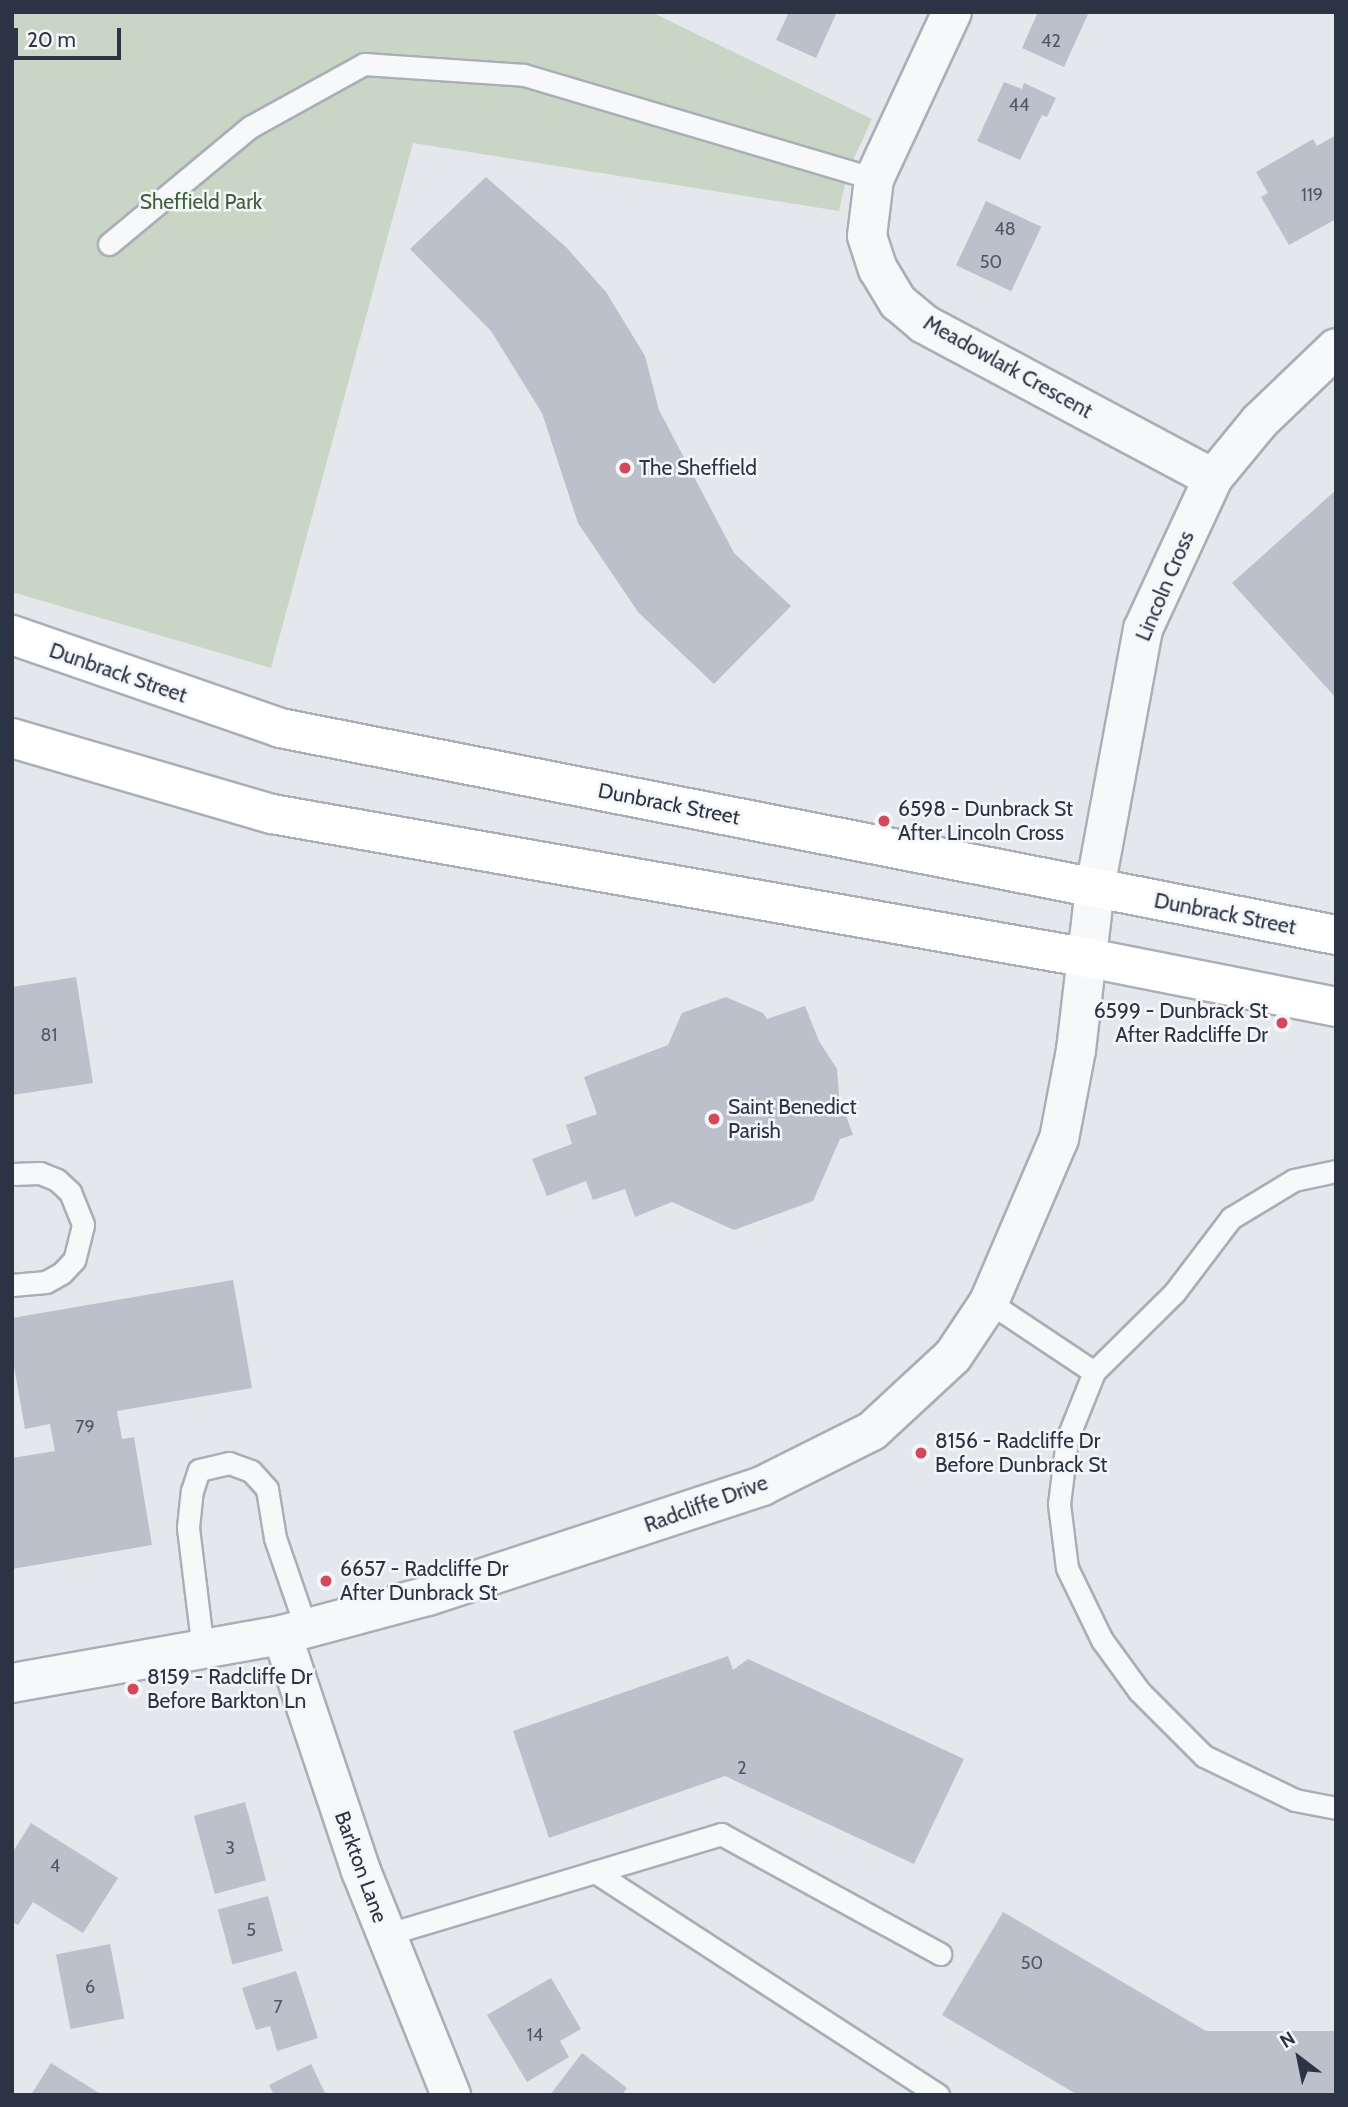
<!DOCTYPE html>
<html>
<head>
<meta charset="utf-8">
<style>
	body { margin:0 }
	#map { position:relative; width:1348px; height:2107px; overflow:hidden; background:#e4e7ec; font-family:Cabin,sans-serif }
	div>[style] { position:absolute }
	.green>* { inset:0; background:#c9d6c5 }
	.building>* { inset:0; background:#bbc0ca; transform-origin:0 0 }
	.roads { filter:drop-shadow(2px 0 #a9aeb7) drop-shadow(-2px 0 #a9aeb7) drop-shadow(0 2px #a9aeb7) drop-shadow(0 -2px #a9aeb7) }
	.service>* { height:21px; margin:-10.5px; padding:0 10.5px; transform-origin:10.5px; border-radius:10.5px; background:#f7f8fa }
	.minor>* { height:38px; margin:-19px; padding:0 19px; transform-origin:19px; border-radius:19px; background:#f7f8fa }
	.tertiary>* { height:38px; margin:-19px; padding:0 19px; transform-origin:19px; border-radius:19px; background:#f7f8fa }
	.secondary>* { height:38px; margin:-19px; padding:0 19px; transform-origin:19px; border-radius:19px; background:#fff }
	.dots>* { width:19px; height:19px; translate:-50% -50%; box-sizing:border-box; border:4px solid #f4f6f9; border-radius:50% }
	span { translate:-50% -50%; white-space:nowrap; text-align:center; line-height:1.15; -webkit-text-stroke:5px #f4f6f9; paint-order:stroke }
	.number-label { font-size:18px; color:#4f5766 }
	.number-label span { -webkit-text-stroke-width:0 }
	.park-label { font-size:21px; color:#3f6138 }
	.street-label { font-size:21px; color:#2b3445 }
	.poi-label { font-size:21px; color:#2b3445 }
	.left { translate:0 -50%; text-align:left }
	.right { translate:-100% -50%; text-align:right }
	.frame { position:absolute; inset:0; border:14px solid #2b3445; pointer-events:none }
	.north { position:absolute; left:1264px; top:2023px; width:70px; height:70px; -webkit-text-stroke:5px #f4f6f9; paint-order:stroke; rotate:328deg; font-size:19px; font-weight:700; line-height:28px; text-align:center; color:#2b3445 }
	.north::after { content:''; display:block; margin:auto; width:24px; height:32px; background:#2b3445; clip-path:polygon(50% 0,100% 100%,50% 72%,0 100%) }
	.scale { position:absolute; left:14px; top:28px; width:107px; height:32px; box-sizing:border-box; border:4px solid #2b3445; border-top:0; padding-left:9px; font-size:21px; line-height:24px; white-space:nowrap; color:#2b3445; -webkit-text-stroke:5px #f4f6f9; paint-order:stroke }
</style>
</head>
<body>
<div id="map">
	<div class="green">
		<i style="clip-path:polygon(12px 12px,651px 12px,872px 119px,848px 171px,839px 211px,413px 143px,271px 668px,12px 592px)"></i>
	</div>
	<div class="building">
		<i style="clip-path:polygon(789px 12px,837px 12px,816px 58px,776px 40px)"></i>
		<i style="clip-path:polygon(1038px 12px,1089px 12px,1064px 67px,1022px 48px)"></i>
		<i style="clip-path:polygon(1004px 82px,1022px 89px,1024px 83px,1056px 98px,1047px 117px,1042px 115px,1020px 160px,977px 141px)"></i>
		<i style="clip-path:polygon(1336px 135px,1336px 219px,1289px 245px,1261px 197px,1268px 193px,1256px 172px,1313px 139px,1317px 146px)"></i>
		<i style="clip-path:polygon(486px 177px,566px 247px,606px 292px,645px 356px,659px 410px,734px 553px,791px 606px,714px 684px,638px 612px,578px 523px,542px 413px,491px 331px,410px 249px)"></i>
		<i style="left:986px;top:201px;width:61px;height:71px;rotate:25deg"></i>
		<i style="clip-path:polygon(1336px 490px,1336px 698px,1232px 583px)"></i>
		<i style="clip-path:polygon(76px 977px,93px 1083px,12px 1095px,12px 987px)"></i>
		<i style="clip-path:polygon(726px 997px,763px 1013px,767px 1019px,805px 1006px,819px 1041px,837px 1069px,839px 1096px,853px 1135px,840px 1139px,813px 1201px,734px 1230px,672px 1202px,635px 1217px,625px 1189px,593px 1200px,586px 1181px,547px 1196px,532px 1159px,572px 1144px,566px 1125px,597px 1114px,584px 1077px,668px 1045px,682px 1013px)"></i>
		<i style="clip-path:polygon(233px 1280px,252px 1388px,117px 1411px,122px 1439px,134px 1437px,152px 1545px,12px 1569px,12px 1458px,55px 1451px,50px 1424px,25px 1429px,12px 1355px,12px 1318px)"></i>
		<i style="clip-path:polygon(728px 1656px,733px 1670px,748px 1659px,964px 1759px,914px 1864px,725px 1776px,549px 1838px,513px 1731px)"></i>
		<i style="left:245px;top:1802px;width:81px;height:53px;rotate:75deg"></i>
		<i style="clip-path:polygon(31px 1823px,118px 1878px,83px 1933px,33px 1902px,18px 1925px,12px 1922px,12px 1853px)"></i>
		<i style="left:268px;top:1896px;width:57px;height:52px;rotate:75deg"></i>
		<i style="clip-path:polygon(1003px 1912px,1206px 2031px,1336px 2031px,1336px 2095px,1078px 2095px,942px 2015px)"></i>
		<i style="left:110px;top:1944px;width:76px;height:55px;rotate:79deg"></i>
		<i style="clip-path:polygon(296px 1971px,318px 2038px,277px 2051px,270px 2026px,256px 2030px,242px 1988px)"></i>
		<i style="clip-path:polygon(551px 1978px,581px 2029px,560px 2041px,569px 2057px,527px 2082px,487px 2015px)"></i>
		<i style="clip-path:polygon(582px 2053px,627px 2088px,622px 2095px,550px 2095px)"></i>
		<i style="clip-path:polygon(51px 2063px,102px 2095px,31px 2095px)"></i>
		<i style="clip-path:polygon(311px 2064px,326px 2095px,274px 2095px,269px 2085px)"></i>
	</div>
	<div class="roads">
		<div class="service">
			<i style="left:109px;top:244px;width:183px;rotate:-39.7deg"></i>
			<i style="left:250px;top:127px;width:130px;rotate:-28.9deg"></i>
			<i style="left:364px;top:64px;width:160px;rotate:3.9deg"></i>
			<i style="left:524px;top:75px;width:365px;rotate:16.5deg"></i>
			<i style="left:1336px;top:1171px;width:43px;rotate:167.9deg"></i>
			<i style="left:1294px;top:1180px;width:74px;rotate:148.9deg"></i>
			<i style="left:1231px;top:1218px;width:94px;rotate:127.2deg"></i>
			<i style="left:1174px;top:1293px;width:112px;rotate:135.4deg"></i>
			<i style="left:1094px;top:1372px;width:72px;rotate:111.9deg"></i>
			<i style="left:1067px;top:1439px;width:65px;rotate:97deg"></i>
			<i style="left:1059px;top:1504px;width:64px;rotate:82.9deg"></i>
			<i style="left:1067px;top:1568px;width:80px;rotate:64.1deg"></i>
			<i style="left:1102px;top:1640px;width:63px;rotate:54deg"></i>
			<i style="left:1139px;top:1691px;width:92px;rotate:45deg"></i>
			<i style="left:1204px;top:1756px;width:101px;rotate:25.8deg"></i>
			<i style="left:1295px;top:1800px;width:42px;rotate:11deg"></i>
			<i style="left:12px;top:1174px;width:28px;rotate:-2deg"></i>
			<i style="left:40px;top:1173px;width:18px;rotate:22deg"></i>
			<i style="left:57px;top:1180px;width:18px;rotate:43deg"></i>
			<i style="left:70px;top:1192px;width:35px;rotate:68deg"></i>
			<i style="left:83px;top:1225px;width:36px;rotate:104deg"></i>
			<i style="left:74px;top:1260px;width:18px;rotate:133deg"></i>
			<i style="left:62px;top:1273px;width:18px;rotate:151deg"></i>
			<i style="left:46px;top:1282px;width:34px;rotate:175deg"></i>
			<i style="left:989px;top:1302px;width:126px;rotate:33.7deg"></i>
			<i style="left:203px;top:1650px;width:124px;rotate:-97deg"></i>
			<i style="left:188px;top:1527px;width:36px;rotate:-84deg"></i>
			<i style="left:192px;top:1491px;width:22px;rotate:-72deg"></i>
			<i style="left:199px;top:1470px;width:31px;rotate:-13deg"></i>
			<i style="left:229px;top:1463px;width:23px;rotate:20deg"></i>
			<i style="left:251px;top:1471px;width:24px;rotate:48deg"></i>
			<i style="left:267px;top:1489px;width:50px;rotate:80.7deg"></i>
			<i style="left:275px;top:1538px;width:95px;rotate:71deg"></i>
			<i style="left:595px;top:1872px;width:409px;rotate:33deg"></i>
			<i style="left:385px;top:1935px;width:351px;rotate:-16.7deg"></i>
			<i style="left:721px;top:1834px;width:250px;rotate:28.7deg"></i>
		</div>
		<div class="minor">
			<i style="left:952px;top:12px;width:184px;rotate:115deg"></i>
			<i style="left:874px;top:179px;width:57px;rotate:97deg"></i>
			<i style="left:867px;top:236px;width:35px;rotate:72deg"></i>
			<i style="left:878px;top:269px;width:39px;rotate:59deg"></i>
			<i style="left:898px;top:302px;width:34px;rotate:40deg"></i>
			<i style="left:924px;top:324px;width:327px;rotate:28.1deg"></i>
			<i style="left:1095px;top:888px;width:263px;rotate:-79.5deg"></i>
			<i style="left:1143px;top:629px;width:166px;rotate:-65.1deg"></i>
			<i style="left:1213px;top:478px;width:74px;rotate:-50.5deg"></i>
			<i style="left:1260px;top:421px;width:105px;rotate:-43.8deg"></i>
			<i style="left:282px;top:1635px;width:249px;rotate:71.5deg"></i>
			<i style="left:361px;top:1871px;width:241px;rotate:68.1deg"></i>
		</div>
		<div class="tertiary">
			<i style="left:12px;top:1683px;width:274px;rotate:-10.1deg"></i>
			<i style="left:282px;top:1635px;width:151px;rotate:-15deg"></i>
			<i style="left:428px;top:1596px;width:352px;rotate:-18.2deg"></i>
			<i style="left:762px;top:1486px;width:123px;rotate:-26.6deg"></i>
			<i style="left:872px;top:1431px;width:110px;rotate:-42.8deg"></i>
			<i style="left:953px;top:1356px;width:65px;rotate:-56.3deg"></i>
			<i style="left:989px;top:1302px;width:177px;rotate:-66.8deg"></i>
			<i style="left:1059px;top:1139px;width:91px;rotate:-79.2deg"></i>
			<i style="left:1076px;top:1050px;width:163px;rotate:-83.3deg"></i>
		</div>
		<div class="secondary">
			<i style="left:12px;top:635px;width:284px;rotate:19.1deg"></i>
			<i style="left:280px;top:728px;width:1076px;rotate:11.09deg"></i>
			<i style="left:12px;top:738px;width:271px;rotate:16.3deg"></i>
			<i style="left:272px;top:814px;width:830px;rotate:10deg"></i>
			<i style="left:1089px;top:958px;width:252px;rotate:11.2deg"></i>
		</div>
	</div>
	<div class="dots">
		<i style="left:625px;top:468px;background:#d1495b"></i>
		<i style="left:884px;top:821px;background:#d1495b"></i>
		<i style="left:1282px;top:1023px;background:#d1495b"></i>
		<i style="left:714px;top:1119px;background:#d1495b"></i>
		<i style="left:921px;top:1453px;background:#d1495b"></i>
		<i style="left:326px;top:1581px;background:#d1495b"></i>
		<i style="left:133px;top:1689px;background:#d1495b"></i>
	</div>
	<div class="number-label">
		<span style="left:1051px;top:41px">42</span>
		<span style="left:1019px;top:105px">44</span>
		<span style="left:1312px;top:195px">119</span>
		<span style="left:1005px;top:229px">48</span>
		<span style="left:991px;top:262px">50</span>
		<span style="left:49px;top:1035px">81</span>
		<span style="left:85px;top:1427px">79</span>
		<span style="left:742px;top:1768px">2</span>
		<span style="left:230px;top:1848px">3</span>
		<span style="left:55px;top:1866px">4</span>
		<span style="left:251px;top:1930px">5</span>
		<span style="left:1032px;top:1963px">50</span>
		<span style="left:90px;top:1987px">6</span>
		<span style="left:278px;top:2007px">7</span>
		<span style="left:535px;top:2035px">14</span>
	</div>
	<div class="park-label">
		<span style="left:201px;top:202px">Sheffield Park</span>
	</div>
	<div class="street-label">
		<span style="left:1008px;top:367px;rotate:29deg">Meadowlark Crescent</span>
		<span style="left:1165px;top:586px;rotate:-67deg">Lincoln Cross</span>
		<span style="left:118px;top:673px;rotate:19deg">Dunbrack Street</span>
		<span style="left:669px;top:804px;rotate:11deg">Dunbrack Street</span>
		<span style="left:1225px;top:914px;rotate:11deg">Dunbrack Street</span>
		<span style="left:706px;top:1504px;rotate:-20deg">Radcliffe Drive</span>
		<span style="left:361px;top:1867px;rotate:70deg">Barkton Lane</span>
	</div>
	<div class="poi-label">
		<span class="left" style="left:639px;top:468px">The Sheffield</span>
		<span class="left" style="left:898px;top:821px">6598 - Dunbrack St<br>After Lincoln Cross</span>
		<span class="right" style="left:1268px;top:1023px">6599 - Dunbrack St<br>After Radcliffe Dr</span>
		<span class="left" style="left:728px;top:1119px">Saint Benedict<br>Parish</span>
		<span class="left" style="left:935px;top:1453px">8156 - Radcliffe Dr<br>Before Dunbrack St</span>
		<span class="left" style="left:340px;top:1581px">6657 - Radcliffe Dr<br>After Dunbrack St</span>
		<span class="left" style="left:147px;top:1689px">8159 - Radcliffe Dr<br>Before Barkton Ln</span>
	</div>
	<div class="frame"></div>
	<div class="north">N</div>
	<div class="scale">20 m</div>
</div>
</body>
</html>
